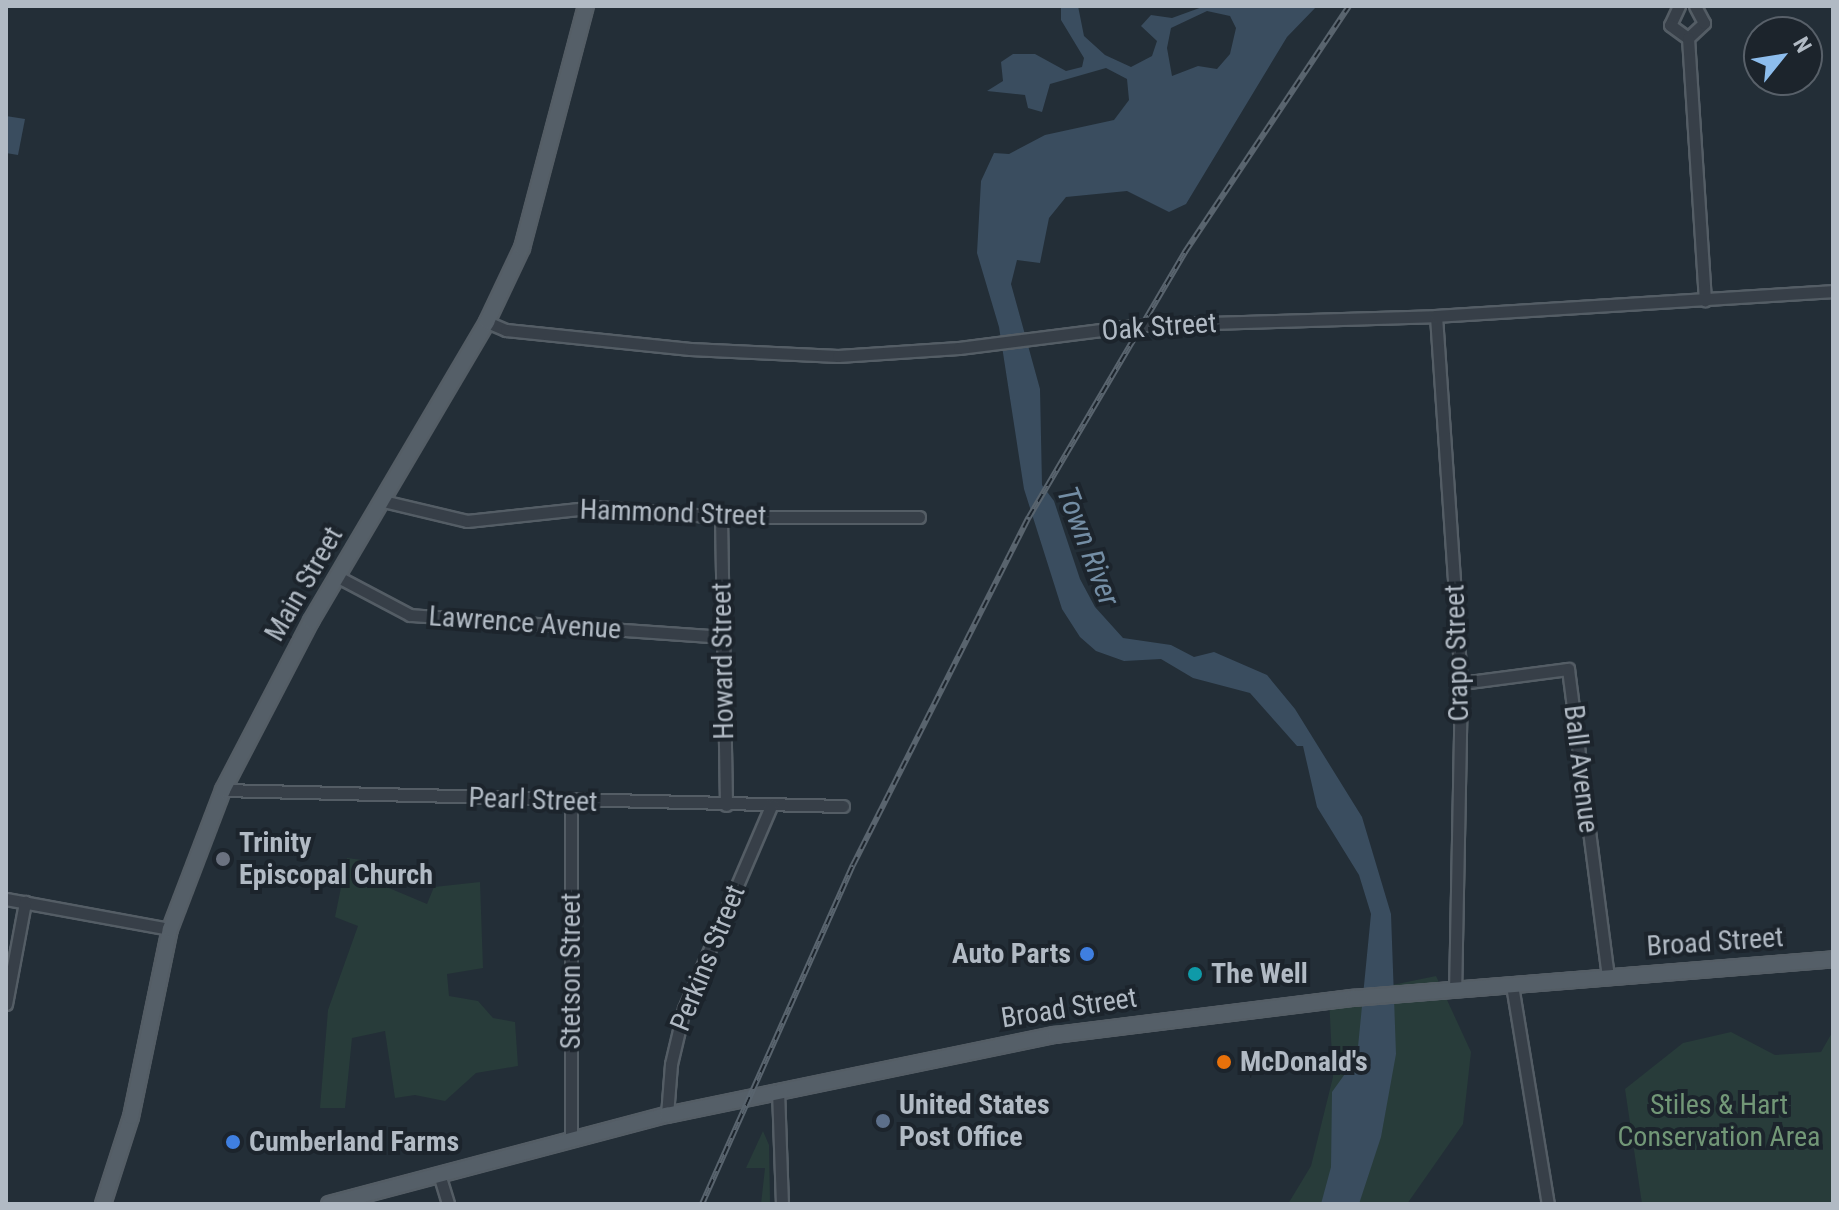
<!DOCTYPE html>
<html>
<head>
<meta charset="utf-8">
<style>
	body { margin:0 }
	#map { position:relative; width:1839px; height:1210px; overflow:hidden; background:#232e37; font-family:"Roboto Condensed",sans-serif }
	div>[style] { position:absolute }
	.green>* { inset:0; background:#283c3a }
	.water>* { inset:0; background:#3a4d5f }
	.roads { filter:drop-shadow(2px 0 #545d65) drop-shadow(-2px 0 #545d65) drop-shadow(0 2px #545d65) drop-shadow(0 -2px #545d65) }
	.minor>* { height:11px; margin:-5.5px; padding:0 5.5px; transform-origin:5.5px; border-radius:5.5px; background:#373f48 }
	.major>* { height:14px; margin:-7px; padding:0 7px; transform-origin:7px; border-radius:7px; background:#555f68 }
	.rail>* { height:6px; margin-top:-3px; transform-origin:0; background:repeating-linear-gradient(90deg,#1c242c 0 9px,#59646e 0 18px); box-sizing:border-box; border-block:2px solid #59646e }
	.dots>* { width:22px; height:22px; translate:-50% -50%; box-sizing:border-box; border:4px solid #1c242c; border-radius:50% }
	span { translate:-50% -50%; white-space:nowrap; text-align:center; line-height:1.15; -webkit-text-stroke:8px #1c242c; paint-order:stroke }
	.street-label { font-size:28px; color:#b1bac4 }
	.poi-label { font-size:28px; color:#b1bac4; font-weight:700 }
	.left { translate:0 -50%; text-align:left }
	.right { translate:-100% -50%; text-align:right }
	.park-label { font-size:28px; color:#729777 }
	.water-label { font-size:30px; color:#748ea5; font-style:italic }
	.frame { position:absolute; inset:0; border:8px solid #b1bac4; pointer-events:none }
	.north { position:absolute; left:1743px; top:16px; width:80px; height:80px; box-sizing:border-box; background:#1c242c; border:2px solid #586069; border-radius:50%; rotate:60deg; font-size:22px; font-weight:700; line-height:32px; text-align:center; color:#b1bac4 }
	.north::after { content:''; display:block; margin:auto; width:28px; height:36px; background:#8dbded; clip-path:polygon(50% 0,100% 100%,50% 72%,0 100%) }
</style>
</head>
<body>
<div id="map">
	<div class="green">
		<i style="clip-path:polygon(347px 858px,362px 860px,369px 874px,385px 872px,389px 888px,427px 904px,434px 887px,480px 882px,483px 968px,447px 974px,449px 996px,478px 1001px,493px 1018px,515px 1022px,518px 1066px,476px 1073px,445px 1101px,415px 1095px,395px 1098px,385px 1031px,352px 1038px,345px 1108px,320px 1108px,328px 1010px,358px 926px,335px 917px)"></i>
		<i style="clip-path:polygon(1436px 976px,1471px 1052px,1463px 1124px,1407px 1204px,1288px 1204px,1311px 1166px,1333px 1077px,1329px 998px)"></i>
		<i style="clip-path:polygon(1833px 1031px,1833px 1204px,1642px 1204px,1625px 1089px,1683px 1043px,1731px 1032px,1775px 1055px,1821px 1052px)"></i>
		<i style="clip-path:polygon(763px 1131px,769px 1145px,770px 1204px,761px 1204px,765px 1168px,746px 1168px)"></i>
	</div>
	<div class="water">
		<i style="clip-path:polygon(evenodd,1061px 6px,1078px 6px,1084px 36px,1105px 55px,1131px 67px,1152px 56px,1157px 41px,1141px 26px,1151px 15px,1172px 18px,1205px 6px,1317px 6px,1287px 37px,1186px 204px,1169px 212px,1127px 191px,1066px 197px,1049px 218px,1040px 263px,1017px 260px,1011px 284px,1040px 389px,1042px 485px,1054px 501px,1080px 579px,1095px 607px,1123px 638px,1171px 645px,1194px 657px,1214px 652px,1267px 675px,1295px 709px,1362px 817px,1391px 914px,1396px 1054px,1381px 1137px,1359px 1204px,1321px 1204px,1331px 1167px,1332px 1092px,1357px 1057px,1371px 914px,1359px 875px,1317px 807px,1303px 746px,1297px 746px,1250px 693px,1193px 678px,1161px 659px,1124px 661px,1096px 651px,1080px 637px,1062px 609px,1024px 489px,999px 327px,977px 253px,981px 181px,994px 153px,1009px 154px,1045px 135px,1114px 120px,1129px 100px,1127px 79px,1106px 68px,1050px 84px,1042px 112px,1028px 108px,1025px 95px,987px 91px,1003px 81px,1001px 62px,1013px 54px,1035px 54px,1066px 71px,1082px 67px,1084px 58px,1061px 20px,1061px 6px,1207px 11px,1230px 16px,1236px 28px,1230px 54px,1217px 69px,1198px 66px,1172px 76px,1167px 48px,1171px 28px,1207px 11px)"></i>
		<i style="clip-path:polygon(6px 116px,25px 119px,18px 155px,6px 153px)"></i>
	</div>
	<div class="roads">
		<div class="minor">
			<i style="left:1679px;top:6px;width:21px;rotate:115deg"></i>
			<i style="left:1670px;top:25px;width:22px;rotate:36deg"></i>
			<i style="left:1688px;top:38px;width:22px;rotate:-43deg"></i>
			<i style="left:1704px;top:23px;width:19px;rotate:-118deg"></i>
			<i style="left:1688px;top:38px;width:263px;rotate:86.3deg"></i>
			<i style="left:1436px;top:316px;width:368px;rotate:86.1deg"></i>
			<i style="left:1461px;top:683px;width:307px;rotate:91.1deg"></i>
			<i style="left:487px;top:322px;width:21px;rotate:23deg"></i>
			<i style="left:506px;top:330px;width:185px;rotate:5.9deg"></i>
			<i style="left:690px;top:349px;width:148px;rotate:2.7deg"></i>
			<i style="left:838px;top:356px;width:121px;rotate:-3.8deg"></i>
			<i style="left:959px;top:348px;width:183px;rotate:-7.2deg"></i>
			<i style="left:1141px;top:325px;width:295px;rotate:-1.7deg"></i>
			<i style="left:1436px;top:316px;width:398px;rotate:-3.6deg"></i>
			<i style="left:383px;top:501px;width:86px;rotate:13.4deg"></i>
			<i style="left:467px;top:521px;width:131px;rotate:-6.1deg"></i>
			<i style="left:597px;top:507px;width:124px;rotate:4.6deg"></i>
			<i style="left:721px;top:517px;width:198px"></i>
			<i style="left:721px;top:517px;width:288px;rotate:89deg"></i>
			<i style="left:338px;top:577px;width:81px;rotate:27.8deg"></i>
			<i style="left:410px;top:615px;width:313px;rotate:4deg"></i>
			<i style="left:1461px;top:683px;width:108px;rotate:-7.5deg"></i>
			<i style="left:1568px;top:669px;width:310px;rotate:82.6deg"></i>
			<i style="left:223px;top:790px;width:620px;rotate:1.48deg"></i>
			<i style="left:571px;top:802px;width:337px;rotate:90deg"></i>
			<i style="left:6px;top:899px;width:167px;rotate:10.4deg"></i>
			<i style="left:1512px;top:985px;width:222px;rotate:80.7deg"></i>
			<i style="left:6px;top:1004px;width:104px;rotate:-79.4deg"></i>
			<i style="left:778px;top:1090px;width:114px;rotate:88deg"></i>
			<i style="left:667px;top:1115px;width:51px;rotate:-85.5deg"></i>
			<i style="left:671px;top:1064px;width:57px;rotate:-76.7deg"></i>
			<i style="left:684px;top:1009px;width:221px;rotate:-66.8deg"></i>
			<i style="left:439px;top:1174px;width:31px;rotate:73deg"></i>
		</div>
		<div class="major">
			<i style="left:103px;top:1204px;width:91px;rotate:-72.2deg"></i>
			<i style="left:131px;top:1117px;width:192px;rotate:-78.3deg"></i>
			<i style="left:170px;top:929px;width:149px;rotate:-69.1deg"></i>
			<i style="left:223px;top:790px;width:191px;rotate:-62.5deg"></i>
			<i style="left:311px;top:621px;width:347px;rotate:-59.5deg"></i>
			<i style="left:487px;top:322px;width:82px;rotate:-64.7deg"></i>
			<i style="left:522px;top:248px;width:250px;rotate:-75.2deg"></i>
			<i style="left:329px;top:1204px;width:350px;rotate:-14.8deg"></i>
			<i style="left:667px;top:1115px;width:396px;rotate:-11.7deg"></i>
			<i style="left:1055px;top:1035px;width:300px;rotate:-7.1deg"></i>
			<i style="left:1353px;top:998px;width:482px;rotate:-4.6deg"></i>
		</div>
	</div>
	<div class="rail">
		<i style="left:702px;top:1204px;width:371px;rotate:-66deg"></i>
		<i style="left:853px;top:865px;width:390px;rotate:-63.2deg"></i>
		<i style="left:1029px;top:517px;width:308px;rotate:-59.5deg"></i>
		<i style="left:1185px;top:252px;width:296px;rotate:-56.3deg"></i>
	</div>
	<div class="dots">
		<i style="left:223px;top:859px;background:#6b7280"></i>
		<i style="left:1087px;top:954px;background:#3f7fe0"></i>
		<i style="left:1195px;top:974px;background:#0f9aa8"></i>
		<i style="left:1224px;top:1062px;background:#e8710a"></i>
		<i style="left:883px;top:1121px;background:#5c6f8a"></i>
		<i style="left:233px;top:1142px;background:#3f7fe0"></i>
	</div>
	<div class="street-label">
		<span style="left:1159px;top:327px;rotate:-4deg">Oak Street</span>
		<span style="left:673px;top:513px;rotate:2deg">Hammond Street</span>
		<span style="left:304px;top:584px;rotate:-60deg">Main Street</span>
		<span style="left:525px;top:623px;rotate:4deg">Lawrence Avenue</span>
		<span style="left:1457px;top:653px;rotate:-92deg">Crapo Street</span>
		<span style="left:723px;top:661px;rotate:-91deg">Howard Street</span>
		<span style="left:1581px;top:769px;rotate:83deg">Ball Avenue</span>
		<span style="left:533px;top:800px;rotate:2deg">Pearl Street</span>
		<span style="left:1715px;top:942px;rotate:-4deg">Broad Street</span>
		<span style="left:708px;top:958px;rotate:-68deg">Perkins Street</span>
		<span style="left:571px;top:971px;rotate:-90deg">Stetson Street</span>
		<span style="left:1069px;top:1008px;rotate:-9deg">Broad Street</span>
	</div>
	<div class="poi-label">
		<span class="left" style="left:239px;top:859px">Trinity<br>Episcopal Church</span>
		<span class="right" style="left:1071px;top:954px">Auto Parts</span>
		<span class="left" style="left:1211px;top:974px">The Well</span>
		<span class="left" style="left:1240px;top:1062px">McDonald's</span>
		<span class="left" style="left:899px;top:1121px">United States<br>Post Office</span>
		<span class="left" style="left:249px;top:1142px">Cumberland Farms</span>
	</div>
	<div class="park-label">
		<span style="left:1719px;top:1121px">Stiles &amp; Hart<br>Conservation Area</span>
	</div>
	<div class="water-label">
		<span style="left:1088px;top:546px;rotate:69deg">Town River</span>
	</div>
	<div class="frame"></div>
	<div class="north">N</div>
</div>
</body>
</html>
